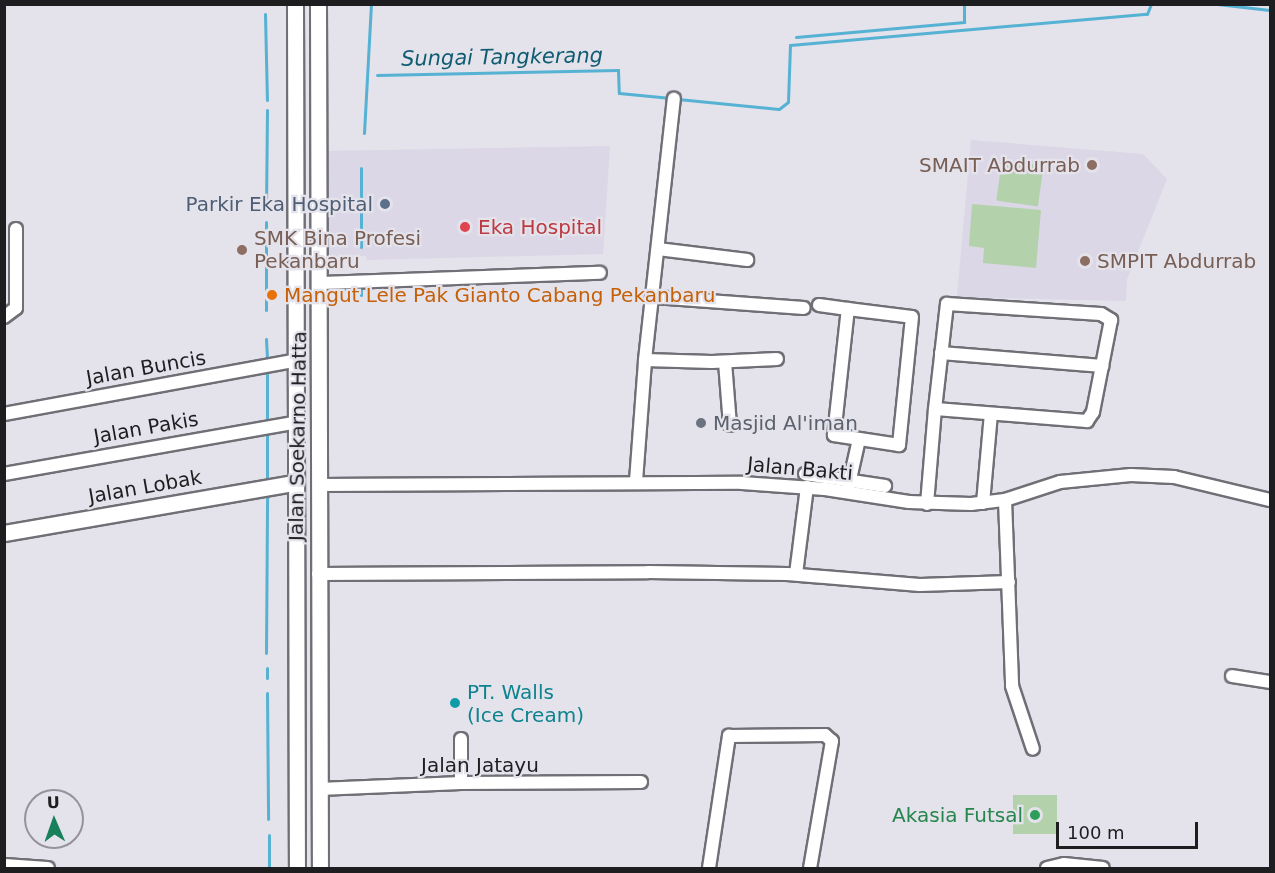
<!DOCTYPE html>
<html>
<head>
<meta charset="utf-8">
<style>
	body { margin:0 }
	#map { position:relative; width:1275px; height:873px; overflow:hidden; background:#e4e2ea; font-family:"DejaVu Sans",sans-serif }
	div>[style] { position:absolute }
	.built>* { inset:0; background:#dbd7e6 }
	.green>* { inset:0; background:#b3d1ab; transform-origin:0 0 }
	.stream>* { height:3px; margin:-1.5px; padding:0 1.5px; transform-origin:1.5px; border-radius:1.5px; background:#55b2d3 }
	.roads { filter:drop-shadow(2px 0 #716f76) drop-shadow(-2px 0 #716f76) drop-shadow(0 2px #716f76) drop-shadow(0 -2px #716f76) }
	.minor>* { height:12px; margin:-6px; padding:0 6px; transform-origin:6px; border-radius:6px; background:#fff }
	.major>* { height:15px; margin:-7.5px; padding:0 7.5px; transform-origin:7.5px; border-radius:7.5px; background:#fff }
	.dots>* { width:16px; height:16px; translate:-50% -50%; box-sizing:border-box; border:3px solid #e4e2ea; border-radius:50% }
	span { translate:-50% -50%; white-space:nowrap; text-align:center; line-height:1.15; -webkit-text-stroke:4.5px #e4e2ea; paint-order:stroke }
	.education-label { font-size:20px; color:#785e54 }
	.right { translate:-100% -50%; text-align:right }
	.left { translate:0 -50%; text-align:left }
	.service-label { font-size:20px; color:#4e5e75 }
	.health-label { font-size:20px; color:#be3a42 }
	.food-label { font-size:20px; color:#c56008 }
	.street-label { font-size:20px; color:#1e1d20 }
	.worship-label { font-size:20px; color:#5b616d }
	.culture-label { font-size:20px; color:#0d838f }
	.leisure-label { font-size:20px; color:#27864d }
	.water-label { font-size:21px; color:#0e5c72; font-style:italic }
	.frame { position:absolute; inset:0; border:6px solid #1e1d20; pointer-events:none }
	.north { position:absolute; left:24px; top:789px; width:60px; height:60px; box-sizing:border-box; background:#e4e2ea; border:2px solid #959399; border-radius:50%; rotate:358deg; font-size:16px; font-weight:700; line-height:24px; text-align:center; color:#1e1d20 }
	.north::after { content:''; display:block; margin:auto; width:21px; height:27px; background:#17815c; clip-path:polygon(50% 0,100% 100%,50% 72%,0 100%) }
	.scale { position:absolute; left:1056px; top:822px; width:142px; height:27px; box-sizing:border-box; border:3px solid #1e1d20; border-top:0; padding-left:8px; font-size:18px; line-height:21px; white-space:nowrap; color:#1e1d20; -webkit-text-stroke:4px #e4e2ea; paint-order:stroke }
</style>
</head>
<body>
<div id="map">
	<div class="built">
		<i style="clip-path:polygon(971px 140px,1143px 154px,1167px 179px,1127px 279px,1126px 301px,957px 297px)"></i>
		<i style="clip-path:polygon(610px 146px,603px 254px,367px 260px,366px 256px,324px 256px,325px 151px)"></i>
	</div>
	<div class="green">
		<i style="left:1002px;top:160px;width:42px;height:41px;rotate:8deg"></i>
		<i style="clip-path:polygon(972px 204px,1041px 210px,1036px 268px,983px 263px,984px 248px,969px 246px)"></i>
		<i style="left:1013px;top:795px;width:44px;height:39px"></i>
	</div>
	<div class="stream">
		<i style="left:1217px;top:4px;width:53px;rotate:6.5deg"></i>
		<i style="left:265px;top:14px;width:86px;rotate:88.7deg"></i>
		<i style="left:796px;top:37px;width:169px;rotate:-5.1deg"></i>
		<i style="left:964px;top:22px;width:18px;rotate:-90deg"></i>
		<i style="left:377px;top:75px;width:241px;rotate:-1.2deg"></i>
		<i style="left:618px;top:70px;width:23px;rotate:88deg"></i>
		<i style="left:619px;top:93px;width:52px;rotate:5.5deg"></i>
		<i style="left:678px;top:99px;width:101px;rotate:5.7deg"></i>
		<i style="left:779px;top:109px;width:11px;rotate:-38deg"></i>
		<i style="left:788px;top:102px;width:57px;rotate:-88deg"></i>
		<i style="left:790px;top:45px;width:358px;rotate:-5deg"></i>
		<i style="left:1147px;top:14px;width:11px;rotate:-68deg"></i>
		<i style="left:364px;top:133px;width:129px;rotate:-86.9deg"></i>
		<i style="left:266px;top:207px;width:97px;rotate:-89.4deg"></i>
		<i style="left:266px;top:230px;width:8px;rotate:-90deg"></i>
		<i style="left:266px;top:245px;width:65px;rotate:90deg"></i>
		<i style="left:361px;top:247px;width:79px;rotate:-90deg"></i>
		<i style="left:361px;top:295px;width:6px;rotate:-90deg"></i>
		<i style="left:266px;top:339px;width:19px;rotate:87deg"></i>
		<i style="left:267px;top:374px;width:46px;rotate:90deg"></i>
		<i style="left:267px;top:435px;width:44px;rotate:90deg"></i>
		<i style="left:266px;top:653px;width:157px;rotate:-89.6deg"></i>
		<i style="left:267px;top:668px;width:10px;rotate:90deg"></i>
		<i style="left:267px;top:693px;width:126px;rotate:89.5deg"></i>
		<i style="left:269px;top:835px;width:33px;rotate:90deg"></i>
	</div>
	<div class="roads">
		<div class="minor">
			<i style="left:658px;top:249px;width:90px;rotate:7deg"></i>
			<i style="left:321px;top:283px;width:279px;rotate:-2.1deg"></i>
			<i style="left:654px;top:297px;width:150px;rotate:4.2deg"></i>
			<i style="left:819px;top:305px;width:29px;rotate:8deg"></i>
			<i style="left:848px;top:309px;width:64px;rotate:7.1deg"></i>
			<i style="left:912px;top:317px;width:129px;rotate:95.8deg"></i>
			<i style="left:899px;top:445px;width:66px;rotate:-171.3deg"></i>
			<i style="left:834px;top:435px;width:127px;rotate:-83.7deg"></i>
			<i style="left:4px;top:317px;width:15px;rotate:-37deg"></i>
			<i style="left:16px;top:308px;width:79px;rotate:-90deg"></i>
			<i style="left:941px;top:353px;width:162px;rotate:4.6deg"></i>
			<i style="left:645px;top:360px;width:67px;rotate:1.7deg"></i>
			<i style="left:712px;top:362px;width:65px;rotate:-2.6deg"></i>
			<i style="left:725px;top:362px;width:63px;rotate:85.5deg"></i>
			<i style="left:4px;top:414px;width:295px;rotate:-10.4deg"></i>
			<i style="left:4px;top:474px;width:294px;rotate:-10deg"></i>
			<i style="left:805px;top:474px;width:81px;rotate:8.5deg"></i>
			<i style="left:636px;top:481px;width:121px;rotate:-85.7deg"></i>
			<i style="left:645px;top:360px;width:263px;rotate:-83.7deg"></i>
			<i style="left:319px;top:485px;width:423px;rotate:-0.3deg"></i>
			<i style="left:742px;top:483px;width:83px;rotate:4.1deg"></i>
			<i style="left:825px;top:489px;width:85px;rotate:8.8deg"></i>
			<i style="left:909px;top:502px;width:62px;rotate:1.8deg"></i>
			<i style="left:971px;top:504px;width:34px;rotate:-7deg"></i>
			<i style="left:1005px;top:500px;width:58px;rotate:-18.1deg"></i>
			<i style="left:1060px;top:482px;width:71px;rotate:-5.6deg"></i>
			<i style="left:1131px;top:475px;width:43px;rotate:2.7deg"></i>
			<i style="left:1174px;top:477px;width:99px;rotate:13.5deg"></i>
			<i style="left:848px;top:488px;width:50px;rotate:-77.3deg"></i>
			<i style="left:1005px;top:500px;width:186px;rotate:87.8deg"></i>
			<i style="left:1012px;top:686px;width:66px;rotate:71.6deg"></i>
			<i style="left:983px;top:503px;width:89px;rotate:-84.9deg"></i>
			<i style="left:927px;top:504px;width:95px;rotate:-85.2deg"></i>
			<i style="left:935px;top:409px;width:106px;rotate:-83.5deg"></i>
			<i style="left:947px;top:304px;width:154px;rotate:3.7deg"></i>
			<i style="left:1101px;top:314px;width:12px;rotate:31deg"></i>
			<i style="left:1111px;top:320px;width:94px;rotate:101.1deg"></i>
			<i style="left:1093px;top:412px;width:11px;rotate:124deg"></i>
			<i style="left:1087px;top:421px;width:152px;rotate:-175.5deg"></i>
			<i style="left:318px;top:574px;width:330px;rotate:-0.3deg"></i>
			<i style="left:648px;top:572px;width:139px;rotate:0.8deg"></i>
			<i style="left:787px;top:574px;width:133px;rotate:4.7deg"></i>
			<i style="left:920px;top:585px;width:89px;rotate:-1.9deg"></i>
			<i style="left:796px;top:574px;width:88px;rotate:-82.8deg"></i>
			<i style="left:1232px;top:676px;width:38px;rotate:9deg"></i>
			<i style="left:461px;top:783px;width:44px;rotate:-90deg"></i>
			<i style="left:319px;top:789px;width:142px;rotate:-2.4deg"></i>
			<i style="left:461px;top:783px;width:180px;rotate:-0.3deg"></i>
			<i style="left:4px;top:865px;width:44px;rotate:3.9deg"></i>
			<i style="left:709px;top:868px;width:134px;rotate:-81.4deg"></i>
			<i style="left:729px;top:736px;width:96px;rotate:-0.6deg"></i>
			<i style="left:825px;top:735px;width:9px;rotate:41deg"></i>
			<i style="left:832px;top:741px;width:129px;rotate:99.8deg"></i>
			<i style="left:1047px;top:868px;width:17px;rotate:-13deg"></i>
			<i style="left:1064px;top:864px;width:39px;rotate:6deg"></i>
		</div>
		<div class="major">
			<i style="left:295px;top:4px;width:864px;rotate:89.87deg"></i>
			<i style="left:318px;top:4px;width:864px;rotate:89.87deg"></i>
			<i style="left:4px;top:533px;width:294px;rotate:-9.8deg"></i>
		</div>
	</div>
	<div class="dots">
		<i style="left:1092px;top:165px;background:#8d6e63"></i>
		<i style="left:385px;top:204px;background:#5c6f8a"></i>
		<i style="left:465px;top:227px;background:#e0444e"></i>
		<i style="left:242px;top:250px;background:#8d6e63"></i>
		<i style="left:1085px;top:261px;background:#8d6e63"></i>
		<i style="left:272px;top:295px;background:#e8710a"></i>
		<i style="left:701px;top:423px;background:#6b7280"></i>
		<i style="left:455px;top:703px;background:#0f9aa8"></i>
		<i style="left:1035px;top:815px;background:#2e9e5b"></i>
	</div>
	<div class="education-label">
		<span class="right" style="left:1080px;top:165px">SMAIT Abdurrab</span>
		<span class="left" style="left:254px;top:250px">SMK Bina Profesi<br>Pekanbaru</span>
		<span class="left" style="left:1097px;top:261px">SMPIT Abdurrab</span>
	</div>
	<div class="service-label">
		<span class="right" style="left:373px;top:204px">Parkir Eka Hospital</span>
	</div>
	<div class="health-label">
		<span class="left" style="left:478px;top:227px">Eka Hospital</span>
	</div>
	<div class="food-label">
		<span class="left" style="left:284px;top:295px">Mangut Lele Pak Gianto Cabang Pekanbaru</span>
	</div>
	<div class="street-label">
		<span style="left:146px;top:368px;rotate:-10deg">Jalan Buncis</span>
		<span style="left:146px;top:428px;rotate:-10deg">Jalan Pakis</span>
		<span style="left:298px;top:436px;rotate:-89deg">Jalan Soekarno Hatta</span>
		<span style="left:800px;top:469px;rotate:5deg">Jalan Bakti</span>
		<span style="left:145px;top:487px;rotate:-10deg">Jalan Lobak</span>
		<span style="left:480px;top:765px">Jalan Jatayu</span>
	</div>
	<div class="worship-label">
		<span class="left" style="left:713px;top:423px">Masjid Al'iman</span>
	</div>
	<div class="culture-label">
		<span class="left" style="left:467px;top:704px">PT. Walls<br>(Ice Cream)</span>
	</div>
	<div class="leisure-label">
		<span class="right" style="left:1023px;top:815px">Akasia Futsal</span>
	</div>
	<div class="water-label">
		<span style="left:502px;top:57px;rotate:-1deg">Sungai Tangkerang</span>
	</div>
	<div class="frame"></div>
	<div class="north">U</div>
	<div class="scale">100 m</div>
</div>
</body>
</html>
